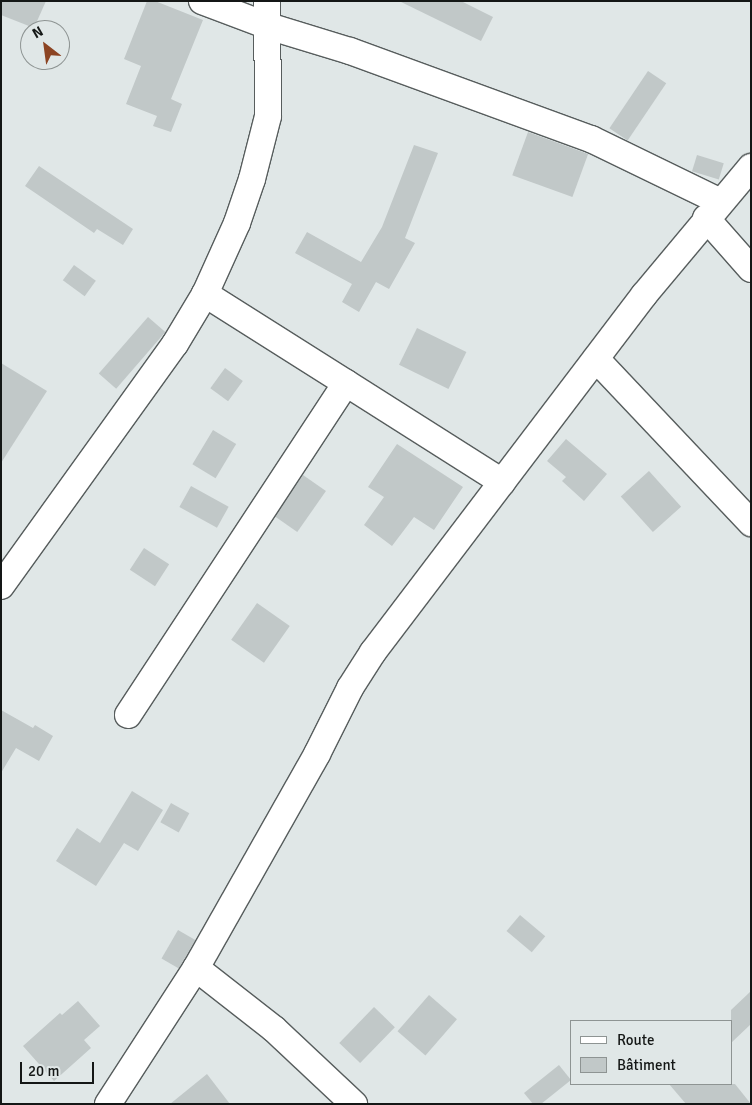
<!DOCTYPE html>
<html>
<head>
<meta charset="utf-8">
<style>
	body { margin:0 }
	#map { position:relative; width:752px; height:1105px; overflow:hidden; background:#e0e7e7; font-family:Signika,sans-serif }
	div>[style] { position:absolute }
	.building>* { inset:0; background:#c1c8c8; transform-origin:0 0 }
	.roads { filter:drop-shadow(1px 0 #575d5d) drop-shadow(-1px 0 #575d5d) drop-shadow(0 1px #575d5d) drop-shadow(0 -1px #575d5d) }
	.street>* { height:26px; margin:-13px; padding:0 13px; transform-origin:13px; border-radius:13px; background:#fff }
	span { translate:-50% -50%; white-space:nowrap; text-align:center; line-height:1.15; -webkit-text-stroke:4px #e0e7e7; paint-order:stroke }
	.frame { position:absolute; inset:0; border:2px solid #141716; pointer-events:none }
	.legend { position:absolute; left:570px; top:1020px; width:162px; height:65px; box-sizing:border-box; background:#e0e7e7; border:1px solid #8e9493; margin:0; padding:6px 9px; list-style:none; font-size:15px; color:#141716 }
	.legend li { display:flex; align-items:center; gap:10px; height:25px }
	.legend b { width:25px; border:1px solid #8e9493 }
	.north { position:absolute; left:20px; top:20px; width:50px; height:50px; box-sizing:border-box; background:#e0e7e7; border:1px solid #8e9493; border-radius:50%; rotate:330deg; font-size:14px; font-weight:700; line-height:20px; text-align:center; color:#141716 }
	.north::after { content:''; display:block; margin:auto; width:18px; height:22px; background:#8c4423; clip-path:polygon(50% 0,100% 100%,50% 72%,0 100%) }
	.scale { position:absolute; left:20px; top:1062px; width:74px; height:22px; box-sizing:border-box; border:2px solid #141716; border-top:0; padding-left:6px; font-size:15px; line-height:18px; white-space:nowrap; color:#141716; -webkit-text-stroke:4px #e0e7e7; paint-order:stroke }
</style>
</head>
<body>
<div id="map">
	<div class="building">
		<i style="clip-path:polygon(1px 1px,46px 1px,34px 28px,1px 15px)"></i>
		<i style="clip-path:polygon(147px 1px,155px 1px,203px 20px,171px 99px,182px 104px,171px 132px,153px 126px,157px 116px,126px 104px,141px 66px,124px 59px)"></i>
		<i style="clip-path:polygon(399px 1px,461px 1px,493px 17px,481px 41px)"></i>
		<i style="left:648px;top:71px;width:22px;height:69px;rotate:34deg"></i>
		<i style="left:528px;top:132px;width:64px;height:46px;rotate:20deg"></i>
		<i style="clip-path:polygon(414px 145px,438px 153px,405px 238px,415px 243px,389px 289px,376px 282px,359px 312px,342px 302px,352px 284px,295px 253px,307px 232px,361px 262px,382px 227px)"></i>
		<i style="left:697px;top:155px;width:28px;height:17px;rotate:17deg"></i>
		<i style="clip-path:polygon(39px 166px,133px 229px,123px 245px,97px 229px,94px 233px,25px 186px)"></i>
		<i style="left:74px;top:265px;width:27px;height:19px;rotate:36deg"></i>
		<i style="left:148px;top:317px;width:23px;height:75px;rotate:41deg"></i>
		<i style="left:417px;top:328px;width:55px;height:41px;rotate:26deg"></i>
		<i style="clip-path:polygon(1px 363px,47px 391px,1px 463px)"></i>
		<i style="left:225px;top:368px;width:22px;height:25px;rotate:36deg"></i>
		<i style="left:213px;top:430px;width:27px;height:40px;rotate:31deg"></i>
		<i style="clip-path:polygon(566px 439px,607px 474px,584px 501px,562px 481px,566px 477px,547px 461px)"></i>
		<i style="clip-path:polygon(397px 444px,463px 487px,434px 530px,414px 517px,392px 546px,364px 525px,384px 497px,368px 487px)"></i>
		<i style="left:649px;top:471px;width:48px;height:38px;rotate:48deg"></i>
		<i style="left:303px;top:475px;width:28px;height:50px;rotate:35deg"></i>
		<i style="left:191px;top:486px;width:43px;height:24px;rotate:29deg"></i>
		<i style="left:144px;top:548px;width:30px;height:26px;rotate:33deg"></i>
		<i style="left:257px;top:603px;width:40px;height:45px;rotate:35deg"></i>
		<i style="clip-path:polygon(1px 710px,33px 728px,35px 725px,53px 736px,39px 761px,16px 748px,1px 773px)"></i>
		<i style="clip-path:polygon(132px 791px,163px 810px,138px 851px,124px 843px,96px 886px,56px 861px,77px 828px,100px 843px)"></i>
		<i style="left:171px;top:803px;width:21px;height:22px;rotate:29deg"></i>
		<i style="left:520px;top:915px;width:33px;height:21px;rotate:40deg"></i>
		<i style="left:178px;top:930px;width:20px;height:33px;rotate:30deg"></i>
		<i style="clip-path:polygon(751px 991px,751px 1024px,731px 1043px,731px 1010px)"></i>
		<i style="left:429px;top:995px;width:37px;height:48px;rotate:41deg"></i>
		<i style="clip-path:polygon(78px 1001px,100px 1026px,84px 1040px,91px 1048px,54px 1081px,23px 1046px,60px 1013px,62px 1015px)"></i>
		<i style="left:374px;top:1007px;width:29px;height:50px;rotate:44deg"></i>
		<i style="clip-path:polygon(559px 1065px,571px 1080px,541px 1104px,533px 1104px,524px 1093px)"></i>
		<i style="clip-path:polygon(207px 1074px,230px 1104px,170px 1104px)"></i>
		<i style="clip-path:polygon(669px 1084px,735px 1084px,751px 1104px,686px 1104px)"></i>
	</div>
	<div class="roads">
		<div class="street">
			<i style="left:202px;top:1px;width:71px;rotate:20.7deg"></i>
			<i style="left:268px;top:26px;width:86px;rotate:17deg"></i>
			<i style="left:350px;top:51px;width:257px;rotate:20.1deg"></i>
			<i style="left:591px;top:139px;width:144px;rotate:25.9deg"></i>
			<i style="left:706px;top:218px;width:68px;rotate:48.6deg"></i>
			<i style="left:596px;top:359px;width:226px;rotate:46.6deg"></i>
			<i style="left:346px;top:383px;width:185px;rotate:32.4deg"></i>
			<i style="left:1px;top:586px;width:298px;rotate:-54.3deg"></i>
			<i style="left:175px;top:344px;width:58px;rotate:-59deg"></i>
			<i style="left:205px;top:294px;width:78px;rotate:-65.7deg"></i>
			<i style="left:237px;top:223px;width:46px;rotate:-71.2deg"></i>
			<i style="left:252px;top:179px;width:65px;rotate:-75.7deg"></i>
			<i style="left:268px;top:116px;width:115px;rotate:-90.5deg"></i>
			<i style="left:128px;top:715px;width:397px;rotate:-56.7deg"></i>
			<i style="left:346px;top:383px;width:167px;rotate:-147.7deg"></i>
			<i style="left:196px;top:968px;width:99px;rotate:38deg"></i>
			<i style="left:274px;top:1029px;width:110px;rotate:43.2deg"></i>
			<i style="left:108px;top:1104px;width:162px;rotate:-57.1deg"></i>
			<i style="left:196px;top:968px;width:246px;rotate:-60.5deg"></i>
			<i style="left:317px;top:754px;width:74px;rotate:-63.4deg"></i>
			<i style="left:350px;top:688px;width:43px;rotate:-57.4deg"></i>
			<i style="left:373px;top:652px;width:448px;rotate:-52.8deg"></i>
			<i style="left:644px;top:295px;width:167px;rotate:-50.1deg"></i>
		</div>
	</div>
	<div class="frame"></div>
	<ul class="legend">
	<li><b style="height:6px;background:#fff"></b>Route</li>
	<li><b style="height:14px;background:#c1c8c8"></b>Bâtiment</li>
	</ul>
	<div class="north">N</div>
	<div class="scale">20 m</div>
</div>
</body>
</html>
